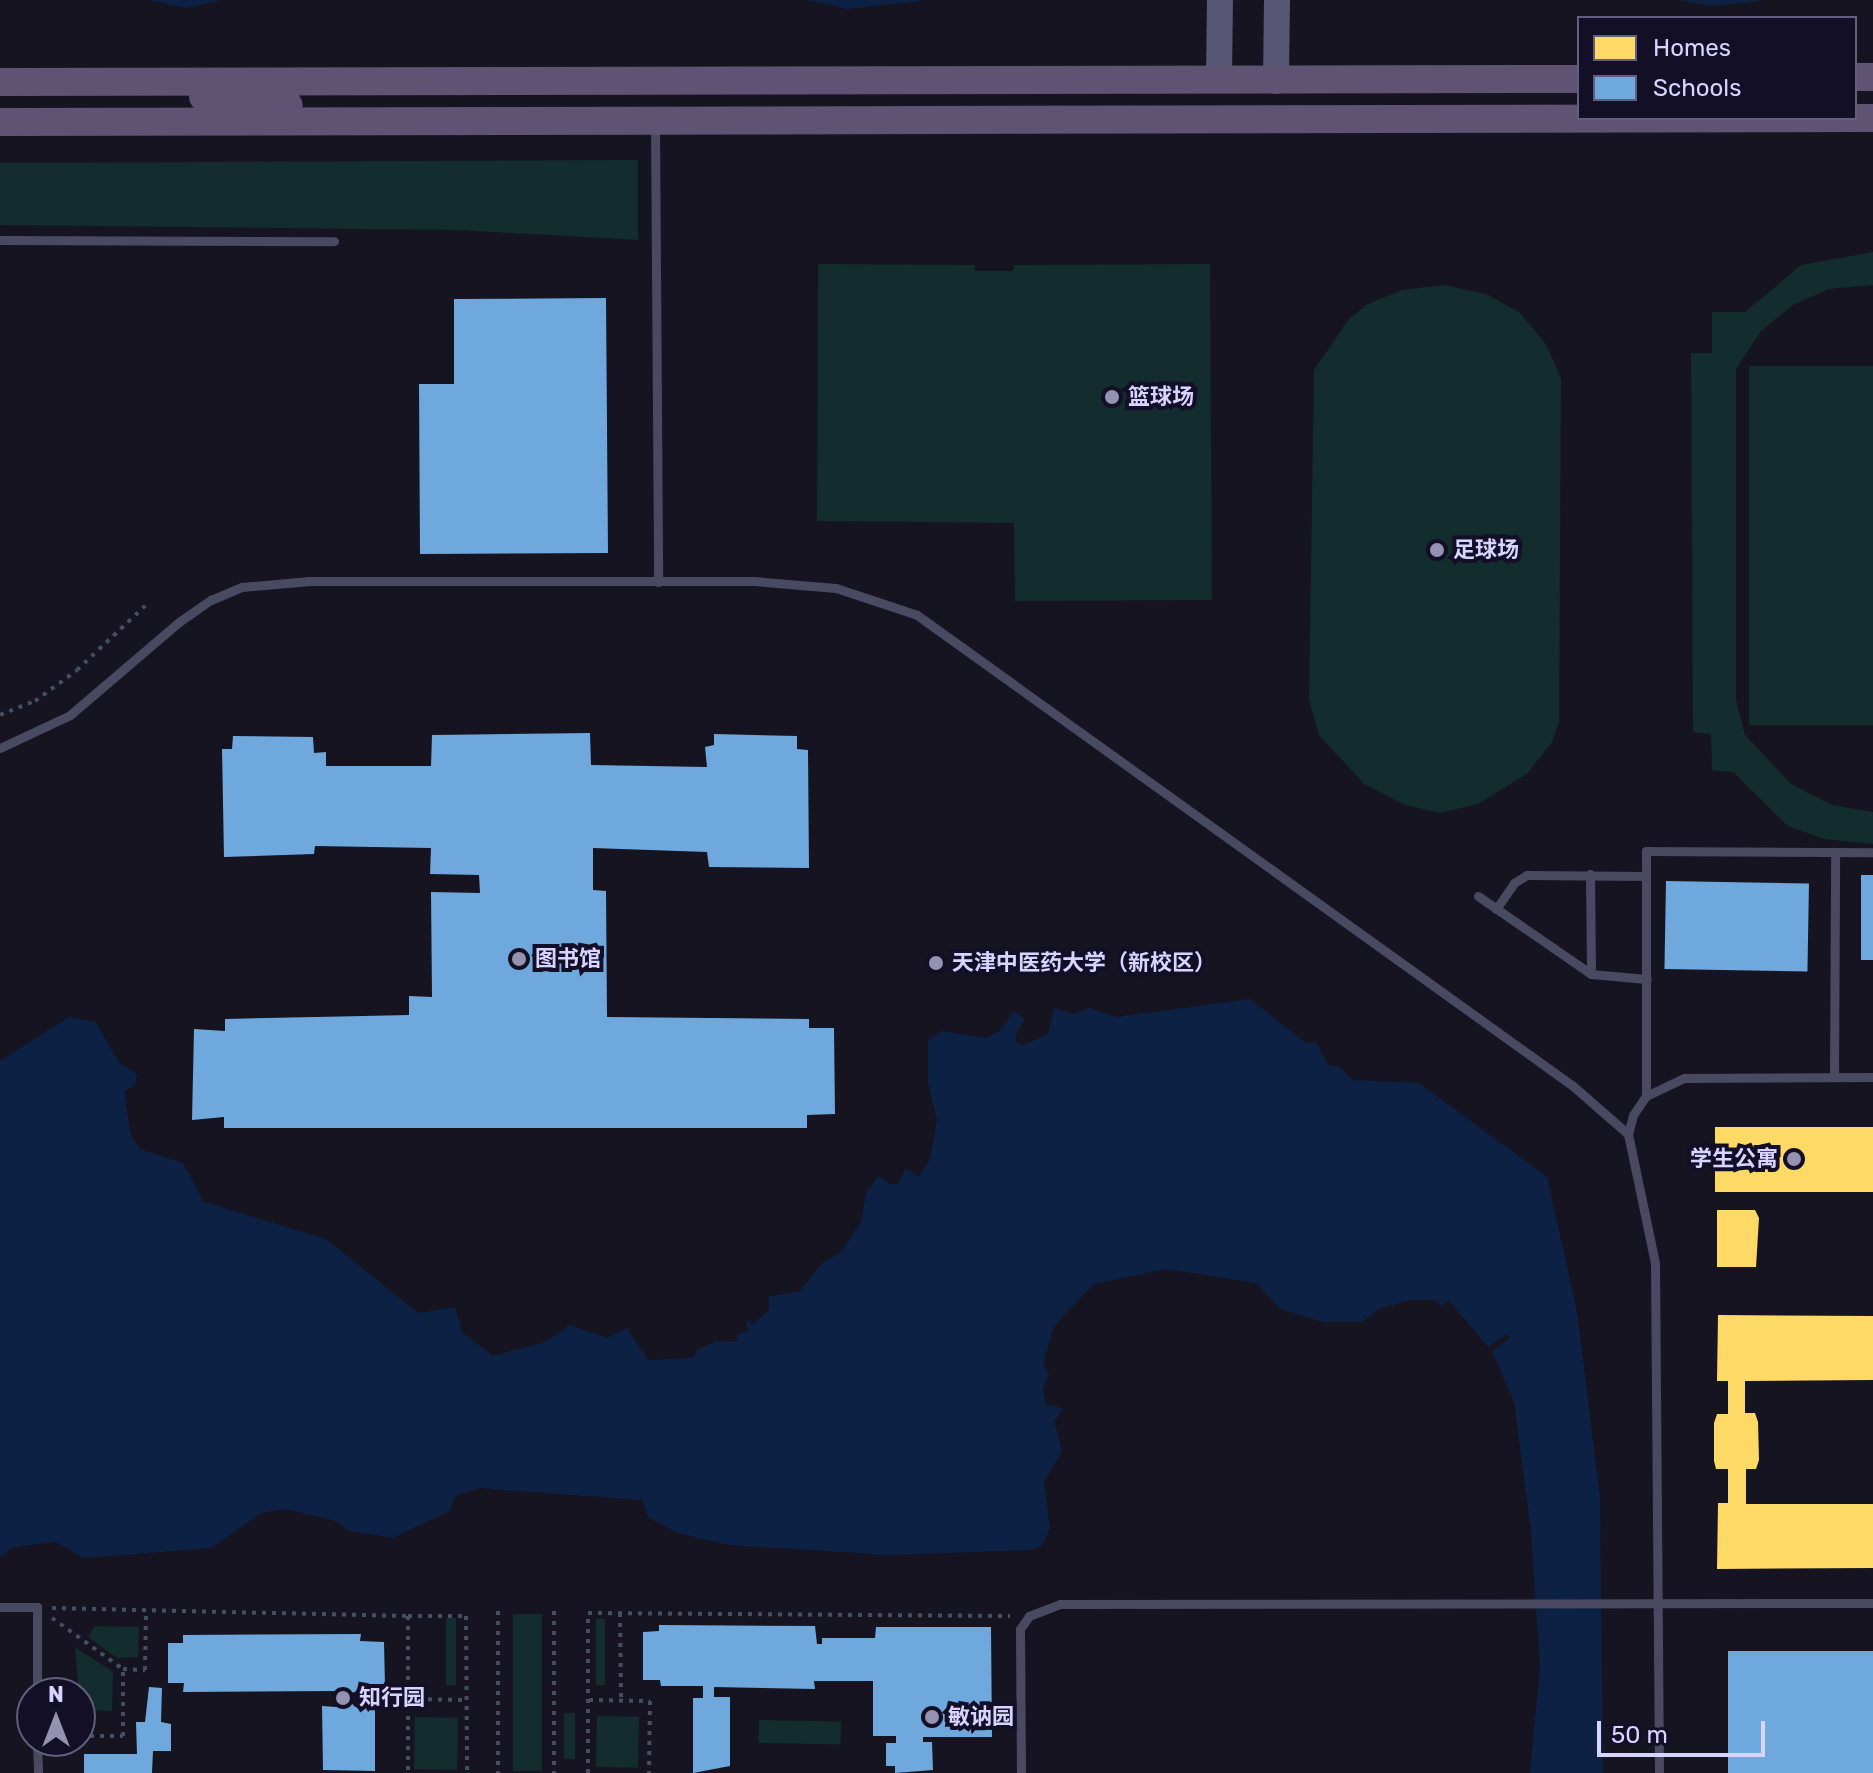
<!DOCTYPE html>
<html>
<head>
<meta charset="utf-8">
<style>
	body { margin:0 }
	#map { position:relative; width:1873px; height:1773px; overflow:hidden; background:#161421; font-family:Rubik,"Noto Sans SC",sans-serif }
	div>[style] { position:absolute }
	.green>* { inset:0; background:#132c2d; transform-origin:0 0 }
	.water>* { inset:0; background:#0d2144 }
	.homes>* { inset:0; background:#ffd966; transform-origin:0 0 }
	.schools>* { inset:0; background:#6fa8dc; transform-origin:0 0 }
	.path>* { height:4px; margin-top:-2px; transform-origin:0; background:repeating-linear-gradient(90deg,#44505f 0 4px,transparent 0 10px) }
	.service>* { height:9px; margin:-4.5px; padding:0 4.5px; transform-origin:4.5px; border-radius:4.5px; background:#4a4962 }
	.secondary>* { height:26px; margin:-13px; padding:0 13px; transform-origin:13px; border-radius:13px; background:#575674 }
	.primary>* { height:28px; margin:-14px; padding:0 14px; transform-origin:14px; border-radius:14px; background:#5e5373 }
	.dots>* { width:22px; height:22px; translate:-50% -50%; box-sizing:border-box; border:4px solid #130f26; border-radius:50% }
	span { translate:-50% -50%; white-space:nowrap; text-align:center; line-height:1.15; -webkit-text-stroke:8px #130f26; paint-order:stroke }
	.poi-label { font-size:22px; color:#d9d4ff; font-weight:700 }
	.left { translate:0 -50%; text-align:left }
	.right { translate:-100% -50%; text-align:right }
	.legend { position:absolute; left:1577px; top:16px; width:280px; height:104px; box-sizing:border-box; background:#130f26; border:2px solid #625e7d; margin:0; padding:10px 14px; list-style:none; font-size:24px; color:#d9d4ff }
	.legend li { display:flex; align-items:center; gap:16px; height:40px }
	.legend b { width:40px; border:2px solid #625e7d }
	.north { position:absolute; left:16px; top:1677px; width:80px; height:80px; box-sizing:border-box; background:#130f26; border:2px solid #625e7d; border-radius:50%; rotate:0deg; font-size:22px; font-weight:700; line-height:32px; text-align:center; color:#d9d4ff }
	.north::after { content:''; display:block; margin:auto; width:28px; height:36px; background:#9591b1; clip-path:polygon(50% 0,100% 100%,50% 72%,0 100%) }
	.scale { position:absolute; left:1597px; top:1721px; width:168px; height:36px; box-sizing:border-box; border:4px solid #d9d4ff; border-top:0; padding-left:10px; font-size:24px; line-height:28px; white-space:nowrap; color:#d9d4ff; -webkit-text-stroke:6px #130f26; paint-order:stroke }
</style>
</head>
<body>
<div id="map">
	<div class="green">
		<i style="clip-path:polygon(638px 160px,638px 240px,457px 230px,0 225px,0 163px)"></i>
		<i style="clip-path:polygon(1873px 252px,1873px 285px,1829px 289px,1793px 305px,1761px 331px,1736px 369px,1736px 700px,1745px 735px,1791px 784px,1832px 805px,1873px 812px,1873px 844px,1824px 839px,1788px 826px,1733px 772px,1712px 770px,1711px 734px,1693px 732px,1691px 353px,1712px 353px,1712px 312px,1745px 312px,1801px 265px)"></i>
		<i style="clip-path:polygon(818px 264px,975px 265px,975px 271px,1013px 271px,1014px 265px,1210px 264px,1212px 600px,1015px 601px,1014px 523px,817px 521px)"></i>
		<i style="clip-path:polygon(1444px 285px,1486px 294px,1519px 312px,1546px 344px,1561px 378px,1559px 722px,1552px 742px,1527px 774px,1478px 804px,1440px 813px,1405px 805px,1364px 784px,1319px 735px,1309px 700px,1314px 370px,1349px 319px,1366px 305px,1402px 290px)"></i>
		<i style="left:1749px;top:366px;width:124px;height:359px"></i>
		<i style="left:513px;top:1614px;width:29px;height:157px"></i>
		<i style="left:446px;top:1618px;width:10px;height:67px"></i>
		<i style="left:596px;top:1619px;width:9px;height:66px"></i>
		<i style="clip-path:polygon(95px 1626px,139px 1627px,138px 1657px,117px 1658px,88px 1637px)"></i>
		<i style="clip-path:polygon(75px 1647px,113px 1672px,112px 1711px,80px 1710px)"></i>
		<i style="left:564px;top:1713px;width:11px;height:46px"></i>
		<i style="left:597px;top:1716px;width:42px;height:51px;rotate:1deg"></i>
		<i style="left:415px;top:1717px;width:43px;height:52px;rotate:1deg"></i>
		<i style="left:759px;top:1720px;width:82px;height:23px;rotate:1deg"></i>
	</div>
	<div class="water">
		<i style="clip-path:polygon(149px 0,221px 0,186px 8px)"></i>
		<i style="clip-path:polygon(807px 0,927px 0,848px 9px)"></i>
		<i style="clip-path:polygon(1678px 0,1767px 0,1714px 6px)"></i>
		<i style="clip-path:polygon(1250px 999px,1306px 1043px,1316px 1042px,1328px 1065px,1339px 1067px,1353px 1080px,1419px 1083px,1547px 1177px,1577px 1311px,1600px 1497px,1603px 1773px,1530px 1773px,1540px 1667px,1531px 1531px,1514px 1402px,1492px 1351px,1510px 1338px,1507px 1334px,1488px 1347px,1449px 1301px,1441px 1306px,1435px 1300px,1410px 1300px,1379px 1309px,1362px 1322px,1323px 1322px,1280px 1309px,1256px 1283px,1219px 1277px,1166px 1269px,1094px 1284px,1054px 1326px,1043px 1363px,1049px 1374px,1043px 1388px,1046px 1405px,1064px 1408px,1054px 1421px,1062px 1452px,1044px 1481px,1050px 1528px,1044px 1543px,1033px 1550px,890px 1555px,729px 1545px,678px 1533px,648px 1517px,642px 1500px,479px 1488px,455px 1496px,450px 1511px,393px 1538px,349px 1531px,336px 1521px,286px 1509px,261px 1513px,211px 1548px,84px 1558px,56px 1542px,14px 1547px,0 1557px,0 1061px,69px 1017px,96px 1022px,119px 1063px,137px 1074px,135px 1085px,124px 1091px,131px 1136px,140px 1149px,183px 1163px,204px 1202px,326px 1239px,418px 1313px,455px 1307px,462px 1332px,493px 1356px,545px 1342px,570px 1325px,607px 1338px,627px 1328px,648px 1360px,693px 1358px,698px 1349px,717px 1341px,737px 1342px,738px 1334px,748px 1331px,746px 1321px,751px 1321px,751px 1326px,769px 1310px,769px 1296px,799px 1292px,822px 1263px,841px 1252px,861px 1222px,866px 1194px,878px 1176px,889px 1184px,898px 1184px,906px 1168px,919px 1177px,930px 1159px,937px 1120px,928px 1082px,928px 1041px,942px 1031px,986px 1038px,1001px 1030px,1013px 1011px,1025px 1019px,1016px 1034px,1016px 1042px,1023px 1045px,1048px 1034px,1054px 1008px,1073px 1014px,1089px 1008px,1116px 1017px)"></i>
	</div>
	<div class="homes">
		<i style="left:1715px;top:1127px;width:158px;height:65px"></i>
		<i style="clip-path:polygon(1717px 1210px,1755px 1210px,1759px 1218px,1756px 1267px,1717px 1267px)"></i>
		<i style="clip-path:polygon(1718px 1315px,1873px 1316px,1873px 1380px,1745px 1381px,1745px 1413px,1755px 1413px,1758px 1422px,1759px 1460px,1756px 1469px,1746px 1469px,1746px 1504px,1873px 1504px,1873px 1568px,1717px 1569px,1718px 1503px,1728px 1503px,1728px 1469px,1716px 1469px,1714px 1461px,1714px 1423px,1717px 1414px,1728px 1414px,1728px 1381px,1717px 1381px)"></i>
	</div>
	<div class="schools">
		<i style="clip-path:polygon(606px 298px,608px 553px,420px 554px,419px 384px,454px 384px,454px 299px)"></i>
		<i style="clip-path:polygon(590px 733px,591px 765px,707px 767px,705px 747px,714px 745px,714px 734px,797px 736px,797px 749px,808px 750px,809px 868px,709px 867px,707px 852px,593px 848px,593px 890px,606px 891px,607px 1017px,809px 1019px,809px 1028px,834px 1028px,835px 1114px,807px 1115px,807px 1128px,224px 1128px,224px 1117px,192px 1120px,194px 1029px,225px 1031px,225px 1019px,409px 1015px,409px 996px,432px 997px,431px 892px,480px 893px,479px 875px,430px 874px,431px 848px,315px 846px,314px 854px,224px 857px,222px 749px,232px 749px,233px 736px,313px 737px,314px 753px,326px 752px,326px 766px,431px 766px,432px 735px)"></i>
		<i style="left:1861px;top:875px;width:12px;height:85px"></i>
		<i style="left:1666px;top:881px;width:143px;height:88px;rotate:1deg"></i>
		<i style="clip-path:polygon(659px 1625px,815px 1626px,817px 1644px,822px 1644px,822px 1638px,875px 1638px,876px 1627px,991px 1627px,992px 1737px,923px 1737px,923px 1742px,932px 1742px,933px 1770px,895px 1773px,895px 1766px,886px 1766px,886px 1743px,896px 1743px,896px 1736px,873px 1736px,873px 1681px,814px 1681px,815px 1689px,714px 1687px,714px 1697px,730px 1697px,730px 1766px,693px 1773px,693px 1698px,703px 1698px,703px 1686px,661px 1686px,660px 1680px,643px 1680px,643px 1632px,659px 1631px)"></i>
		<i style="clip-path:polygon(361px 1634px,360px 1641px,384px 1642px,385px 1687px,350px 1693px,349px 1704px,375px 1704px,375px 1771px,323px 1770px,322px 1706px,336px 1707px,336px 1691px,183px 1692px,184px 1683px,168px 1683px,168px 1643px,183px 1643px,183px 1635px)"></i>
		<i style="left:1728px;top:1651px;width:145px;height:122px"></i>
		<i style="clip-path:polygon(149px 1687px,162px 1688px,161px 1722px,171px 1724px,171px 1751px,153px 1751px,152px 1773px,84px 1773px,84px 1754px,137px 1754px,136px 1722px,145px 1722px)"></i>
	</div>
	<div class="path">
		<i style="left:0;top:715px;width:38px;rotate:-22deg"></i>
		<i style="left:35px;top:701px;width:52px;rotate:-36.4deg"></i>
		<i style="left:77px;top:670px;width:95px;rotate:-43.3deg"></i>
		<i style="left:52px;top:1608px;width:356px;rotate:1.3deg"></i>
		<i style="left:408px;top:1616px;width:157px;rotate:90deg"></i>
		<i style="left:498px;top:1611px;width:162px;rotate:90deg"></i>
		<i style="left:554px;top:1611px;width:162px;rotate:90deg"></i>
		<i style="left:620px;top:1613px;width:87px;rotate:89.3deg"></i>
		<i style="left:408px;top:1616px;width:58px"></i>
		<i style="left:466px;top:1616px;width:157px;rotate:89.6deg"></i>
		<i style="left:52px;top:1618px;width:87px;rotate:35.7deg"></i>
		<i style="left:123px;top:1669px;width:22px;rotate:3deg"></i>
		<i style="left:145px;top:1670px;width:58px;rotate:-89deg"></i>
		<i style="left:408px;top:1699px;width:58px;rotate:1deg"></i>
		<i style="left:589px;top:1700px;width:61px;rotate:0.9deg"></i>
		<i style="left:650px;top:1701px;width:72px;rotate:90.8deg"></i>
		<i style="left:80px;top:1736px;width:43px"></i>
		<i style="left:123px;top:1736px;width:67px;rotate:-90deg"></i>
		<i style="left:588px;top:1773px;width:160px;rotate:-90deg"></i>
		<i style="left:588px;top:1613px;width:422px;rotate:0.4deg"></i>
	</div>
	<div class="service">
		<i style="left:655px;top:125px;width:457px;rotate:89.6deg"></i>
		<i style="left:0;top:240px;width:334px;rotate:0.2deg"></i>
		<i style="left:0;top:748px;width:77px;rotate:-25.2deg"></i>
		<i style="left:70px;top:715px;width:143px;rotate:-40.5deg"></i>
		<i style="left:179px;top:622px;width:39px;rotate:-35deg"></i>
		<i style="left:211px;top:600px;width:34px;rotate:-23deg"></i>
		<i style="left:242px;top:587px;width:68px;rotate:-5deg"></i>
		<i style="left:310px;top:581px;width:444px"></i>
		<i style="left:754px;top:581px;width:82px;rotate:4.9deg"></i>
		<i style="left:836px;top:588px;width:85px;rotate:18.4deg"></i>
		<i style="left:917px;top:615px;width:808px;rotate:35.68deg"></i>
		<i style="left:1573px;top:1086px;width:73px;rotate:41.1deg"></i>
		<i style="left:1590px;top:874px;width:100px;rotate:89.4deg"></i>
		<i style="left:1478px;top:896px;width:137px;rotate:34.6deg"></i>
		<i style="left:1591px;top:974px;width:56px;rotate:5.1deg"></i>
		<i style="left:1496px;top:909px;width:32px;rotate:-55deg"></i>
		<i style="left:1514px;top:883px;width:15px;rotate:-32deg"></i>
		<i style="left:1527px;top:875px;width:119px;rotate:0.5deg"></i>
		<i style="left:1834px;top:1077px;width:225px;rotate:-89.7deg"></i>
		<i style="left:1646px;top:1096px;width:245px;rotate:-90deg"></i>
		<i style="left:1646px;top:851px;width:227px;rotate:0.3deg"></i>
		<i style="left:0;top:1607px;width:37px"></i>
		<i style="left:37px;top:1607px;width:86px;rotate:90deg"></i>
		<i style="left:37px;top:1741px;width:32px;rotate:88deg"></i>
		<i style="left:1021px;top:1773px;width:144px;rotate:-90.4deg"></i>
		<i style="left:1020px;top:1629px;width:16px;rotate:-55deg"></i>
		<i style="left:1029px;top:1616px;width:33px;rotate:-21deg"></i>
		<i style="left:1060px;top:1604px;width:813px;rotate:-0.07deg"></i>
		<i style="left:1659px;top:1773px;width:510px;rotate:-90.45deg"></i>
		<i style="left:1655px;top:1263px;width:132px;rotate:-101.8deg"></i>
		<i style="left:1628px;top:1134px;width:20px;rotate:-75deg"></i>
		<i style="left:1633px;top:1115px;width:23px;rotate:-56deg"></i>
		<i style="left:1646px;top:1096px;width:42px;rotate:-25.3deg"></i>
		<i style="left:1684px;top:1078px;width:189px;rotate:-0.3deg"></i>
	</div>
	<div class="secondary">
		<i style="left:1219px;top:79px;width:79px;rotate:-89.3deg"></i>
		<i style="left:1276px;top:81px;width:81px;rotate:-89.3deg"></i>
	</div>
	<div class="primary">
		<i style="left:1855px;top:77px;width:18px"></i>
		<i style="left:0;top:82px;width:1579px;rotate:-0.11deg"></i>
		<i style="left:203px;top:97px;width:86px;rotate:5.3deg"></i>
		<i style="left:0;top:122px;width:1873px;rotate:-0.12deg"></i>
	</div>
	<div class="dots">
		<i style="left:1112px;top:397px;background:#9591b1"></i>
		<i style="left:1437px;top:550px;background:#9591b1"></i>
		<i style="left:519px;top:959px;background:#9591b1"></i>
		<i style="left:936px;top:963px;background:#9591b1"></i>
		<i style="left:1794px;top:1159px;background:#9591b1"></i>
		<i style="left:343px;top:1698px;background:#9591b1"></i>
		<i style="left:932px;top:1717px;background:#9591b1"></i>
	</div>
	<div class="poi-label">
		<span class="left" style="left:1128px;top:397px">篮球场</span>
		<span class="left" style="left:1453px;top:550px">足球场</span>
		<span class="left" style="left:535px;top:959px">图书馆</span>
		<span class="left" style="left:952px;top:963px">天津中医药大学（新校区）</span>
		<span class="right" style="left:1778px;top:1159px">学生公寓</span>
		<span class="left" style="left:359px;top:1698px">知行园</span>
		<span class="left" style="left:948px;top:1717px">敏讷园</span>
	</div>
	<ul class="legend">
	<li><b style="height:22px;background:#ffd966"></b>Homes</li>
	<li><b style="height:22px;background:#6fa8dc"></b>Schools</li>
	</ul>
	<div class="north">N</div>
	<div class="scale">50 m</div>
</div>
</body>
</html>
